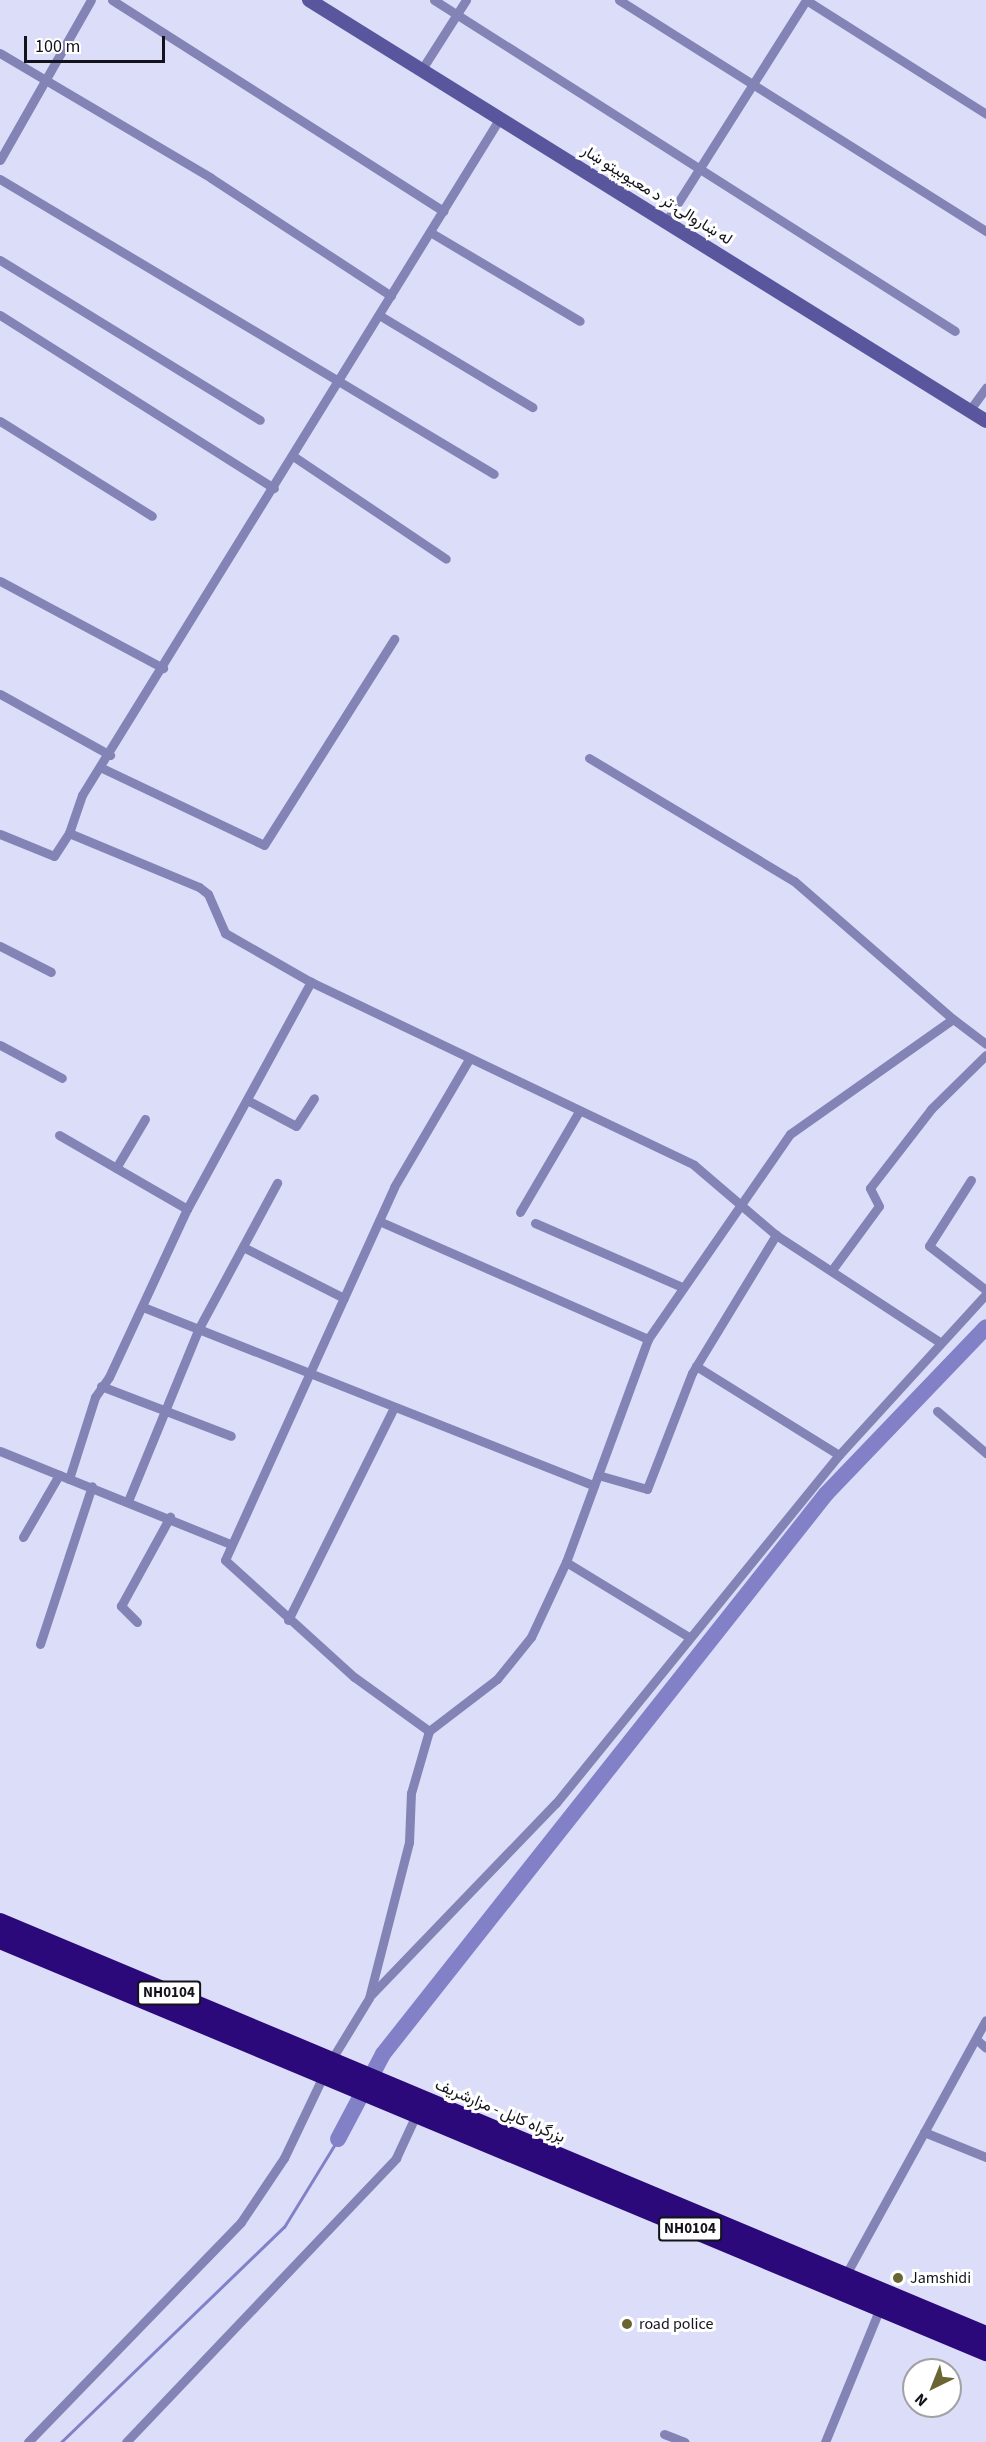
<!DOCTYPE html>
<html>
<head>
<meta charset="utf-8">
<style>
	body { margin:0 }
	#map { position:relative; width:986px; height:2442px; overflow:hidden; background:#dbddf9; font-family:"Source Sans 3",Vazirmatn,sans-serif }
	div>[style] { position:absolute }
	.stream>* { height:3px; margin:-1.5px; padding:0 1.5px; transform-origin:1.5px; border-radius:1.5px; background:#8281c7 }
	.river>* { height:16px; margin:-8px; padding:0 8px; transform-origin:8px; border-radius:8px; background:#8281c7 }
	.street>* { height:9px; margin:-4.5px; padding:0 4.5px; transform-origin:4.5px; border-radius:4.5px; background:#8384b5 }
	.secondary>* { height:14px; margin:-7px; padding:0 7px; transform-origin:7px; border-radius:7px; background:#5a569e }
	.highway>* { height:18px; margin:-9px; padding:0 9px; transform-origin:9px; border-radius:9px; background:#2b097a }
	.dots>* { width:16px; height:16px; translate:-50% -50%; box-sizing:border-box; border:3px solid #fff; border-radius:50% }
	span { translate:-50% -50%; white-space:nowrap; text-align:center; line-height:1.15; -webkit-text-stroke:6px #fff; paint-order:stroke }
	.shield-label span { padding:2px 4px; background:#fff; border:2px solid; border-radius:4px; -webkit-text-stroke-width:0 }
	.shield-label { font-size:15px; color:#13131c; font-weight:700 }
	.street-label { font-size:16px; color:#13131c }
	.poi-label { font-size:16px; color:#13131c }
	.left { translate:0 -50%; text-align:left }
	.north { position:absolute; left:902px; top:2358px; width:60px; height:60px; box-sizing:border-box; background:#fff; border:2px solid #a1a1a4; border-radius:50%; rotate:223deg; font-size:16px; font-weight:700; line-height:24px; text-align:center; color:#13131c }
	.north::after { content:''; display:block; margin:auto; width:21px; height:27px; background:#6a6532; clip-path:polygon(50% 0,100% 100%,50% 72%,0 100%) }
	.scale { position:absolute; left:24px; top:36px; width:141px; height:27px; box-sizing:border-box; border:3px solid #13131c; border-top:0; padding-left:8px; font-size:18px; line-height:21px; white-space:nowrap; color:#13131c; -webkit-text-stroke:4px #fff; paint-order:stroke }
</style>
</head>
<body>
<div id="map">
	<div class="stream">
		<i style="left:61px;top:2442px;width:310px;rotate:-44deg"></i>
		<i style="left:284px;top:2227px;width:103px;rotate:-58.5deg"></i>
	</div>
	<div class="river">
		<i style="left:338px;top:2139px;width:96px;rotate:-62.1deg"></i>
		<i style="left:383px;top:2054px;width:714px;rotate:-51.65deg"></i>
		<i style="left:826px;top:1494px;width:231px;rotate:-46.2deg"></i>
	</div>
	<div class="street">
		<i style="left:112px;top:0;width:393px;rotate:32.5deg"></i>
		<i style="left:434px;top:0;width:617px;rotate:32.43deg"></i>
		<i style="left:619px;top:0;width:434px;rotate:32.2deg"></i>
		<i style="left:806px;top:0;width:213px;rotate:32.3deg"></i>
		<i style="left:0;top:53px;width:245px;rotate:30.6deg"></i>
		<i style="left:211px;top:178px;width:215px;rotate:33.2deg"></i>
		<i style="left:422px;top:69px;width:82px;rotate:-57.5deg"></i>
		<i style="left:0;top:160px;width:184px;rotate:-60.4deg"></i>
		<i style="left:0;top:179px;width:575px;rotate:30.84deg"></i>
		<i style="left:667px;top:220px;width:260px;rotate:-57.7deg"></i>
		<i style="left:430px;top:232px;width:174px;rotate:30.7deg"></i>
		<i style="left:0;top:260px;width:305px;rotate:31.6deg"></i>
		<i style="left:0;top:315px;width:324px;rotate:32.3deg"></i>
		<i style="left:379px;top:315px;width:179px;rotate:31deg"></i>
		<i style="left:969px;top:411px;width:29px;rotate:-54deg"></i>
		<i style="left:0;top:421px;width:179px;rotate:32deg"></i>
		<i style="left:293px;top:456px;width:184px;rotate:33.9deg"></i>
		<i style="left:0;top:581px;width:185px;rotate:28.1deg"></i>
		<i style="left:0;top:694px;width:126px;rotate:29deg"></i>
		<i style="left:589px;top:758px;width:239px;rotate:31deg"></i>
		<i style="left:794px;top:881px;width:211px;rotate:41deg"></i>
		<i style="left:102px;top:768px;width:179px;rotate:25.4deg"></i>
		<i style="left:264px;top:845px;width:244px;rotate:-57.7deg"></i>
		<i style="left:69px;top:833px;width:40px;rotate:-71.1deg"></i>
		<i style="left:82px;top:795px;width:796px;rotate:-58.31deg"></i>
		<i style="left:0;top:834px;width:58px;rotate:22.2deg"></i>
		<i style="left:54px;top:856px;width:27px;rotate:-57deg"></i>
		<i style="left:69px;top:833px;width:141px;rotate:22.6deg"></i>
		<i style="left:199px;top:887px;width:11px;rotate:38deg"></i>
		<i style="left:208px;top:894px;width:43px;rotate:66.4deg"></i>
		<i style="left:225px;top:933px;width:99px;rotate:29.7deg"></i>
		<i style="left:311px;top:982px;width:424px;rotate:25.5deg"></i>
		<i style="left:694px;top:1165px;width:108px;rotate:40.5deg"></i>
		<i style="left:776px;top:1235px;width:197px;rotate:33.2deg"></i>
		<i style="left:0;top:946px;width:57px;rotate:27deg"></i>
		<i style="left:0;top:1045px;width:70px;rotate:28deg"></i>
		<i style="left:247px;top:1100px;width:55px;rotate:28deg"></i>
		<i style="left:296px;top:1126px;width:33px;rotate:-57deg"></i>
		<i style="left:59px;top:1135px;width:148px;rotate:30deg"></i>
		<i style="left:116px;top:1168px;width:57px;rotate:-59.4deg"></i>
		<i style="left:971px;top:1180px;width:78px;rotate:122.5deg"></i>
		<i style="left:929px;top:1246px;width:72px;rotate:37.7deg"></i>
		<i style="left:520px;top:1212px;width:115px;rotate:-59.6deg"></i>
		<i style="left:379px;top:1221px;width:294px;rotate:23.7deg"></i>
		<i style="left:535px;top:1223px;width:160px;rotate:23.5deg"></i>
		<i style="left:243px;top:1247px;width:113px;rotate:26.8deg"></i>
		<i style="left:832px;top:1270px;width:79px;rotate:-53.7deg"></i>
		<i style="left:879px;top:1206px;width:20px;rotate:-117deg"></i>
		<i style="left:870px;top:1188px;width:100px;rotate:-52.3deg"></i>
		<i style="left:931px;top:1109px;width:77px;rotate:-44.5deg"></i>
		<i style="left:143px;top:1307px;width:485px;rotate:21.6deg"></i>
		<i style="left:696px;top:1366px;width:168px;rotate:31.9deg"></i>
		<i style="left:101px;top:1386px;width:139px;rotate:21deg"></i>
		<i style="left:937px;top:1411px;width:65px;rotate:40.6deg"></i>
		<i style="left:0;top:1451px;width:248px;rotate:22deg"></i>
		<i style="left:598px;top:1475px;width:51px;rotate:15.9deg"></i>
		<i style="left:647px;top:1489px;width:124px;rotate:-68.8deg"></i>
		<i style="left:692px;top:1373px;width:162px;rotate:-58.7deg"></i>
		<i style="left:69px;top:1479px;width:86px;rotate:-72.4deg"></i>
		<i style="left:95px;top:1397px;width:24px;rotate:-55deg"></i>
		<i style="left:109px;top:1377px;width:185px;rotate:-65.1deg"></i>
		<i style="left:187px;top:1209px;width:259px;rotate:-61.4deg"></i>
		<i style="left:128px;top:1501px;width:187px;rotate:-67.7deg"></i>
		<i style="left:199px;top:1328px;width:165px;rotate:-61.7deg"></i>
		<i style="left:23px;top:1537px;width:72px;rotate:-59.9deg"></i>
		<i style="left:566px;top:1562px;width:144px;rotate:31.4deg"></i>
		<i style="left:288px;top:1620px;width:238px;rotate:-63.5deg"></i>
		<i style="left:137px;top:1622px;width:23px;rotate:-135deg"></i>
		<i style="left:121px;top:1606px;width:102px;rotate:-61.2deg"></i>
		<i style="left:40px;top:1644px;width:166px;rotate:-71.8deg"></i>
		<i style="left:429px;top:1731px;width:92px;rotate:-144.2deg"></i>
		<i style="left:354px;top:1677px;width:174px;rotate:-137.8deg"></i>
		<i style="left:225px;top:1560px;width:409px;rotate:-65.6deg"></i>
		<i style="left:394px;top:1187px;width:148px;rotate:-59.6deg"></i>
		<i style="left:370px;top:1996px;width:268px;rotate:-46.1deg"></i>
		<i style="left:556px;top:1803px;width:449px;rotate:-50.9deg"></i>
		<i style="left:839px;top:1455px;width:218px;rotate:-47.6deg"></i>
		<i style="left:976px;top:2039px;width:13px;rotate:42deg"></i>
		<i style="left:330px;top:2062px;width:75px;rotate:-58.6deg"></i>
		<i style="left:369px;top:1998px;width:161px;rotate:-75.6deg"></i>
		<i style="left:409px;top:1842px;width:49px;rotate:-87.7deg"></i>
		<i style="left:411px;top:1793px;width:65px;rotate:-73.8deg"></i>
		<i style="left:429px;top:1731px;width:86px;rotate:-37.4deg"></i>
		<i style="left:497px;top:1679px;width:54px;rotate:-51deg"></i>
		<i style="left:531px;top:1637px;width:83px;rotate:-65deg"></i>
		<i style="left:566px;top:1562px;width:238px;rotate:-69.8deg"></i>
		<i style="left:648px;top:1339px;width:249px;rotate:-55.3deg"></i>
		<i style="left:790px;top:1134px;width:199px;rotate:-35.2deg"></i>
		<i style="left:953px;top:1019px;width:41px;rotate:37.1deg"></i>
		<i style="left:924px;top:2132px;width:67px;rotate:22deg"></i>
		<i style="left:844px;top:2278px;width:294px;rotate:-61.2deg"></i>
		<i style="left:664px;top:2434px;width:22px;rotate:21deg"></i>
		<i style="left:28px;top:2442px;width:306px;rotate:-45.9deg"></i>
		<i style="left:241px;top:2222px;width:77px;rotate:-56.1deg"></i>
		<i style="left:284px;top:2158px;width:93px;rotate:-64.5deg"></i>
		<i style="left:126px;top:2442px;width:392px;rotate:-46.4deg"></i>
		<i style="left:396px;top:2158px;width:47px;rotate:-65.1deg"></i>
		<i style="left:825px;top:2442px;width:145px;rotate:-67.7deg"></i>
	</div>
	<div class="secondary">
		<i style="left:309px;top:0;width:797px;rotate:31.88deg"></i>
	</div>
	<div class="highway">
		<i style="left:0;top:1922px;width:1069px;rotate:22.73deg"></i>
		<i style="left:0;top:1940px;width:1069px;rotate:22.68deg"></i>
	</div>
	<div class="dots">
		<i style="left:898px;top:2278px;background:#6a6532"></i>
		<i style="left:627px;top:2324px;background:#6a6532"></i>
	</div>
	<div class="shield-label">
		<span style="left:169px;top:1993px">NH0104</span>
		<span style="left:690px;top:2229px">NH0104</span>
	</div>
	<div class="street-label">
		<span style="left:657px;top:195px;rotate:32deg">له ښاروالۍ تر د معیوبیتو ښار</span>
		<span style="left:500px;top:2111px;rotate:23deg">بزرگراه کابل - مزارشریف</span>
	</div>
	<div class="poi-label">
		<span class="left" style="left:910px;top:2278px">Jamshidi</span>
		<span class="left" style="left:639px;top:2324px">road police</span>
	</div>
	<div class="north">N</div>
	<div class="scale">100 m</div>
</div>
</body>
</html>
